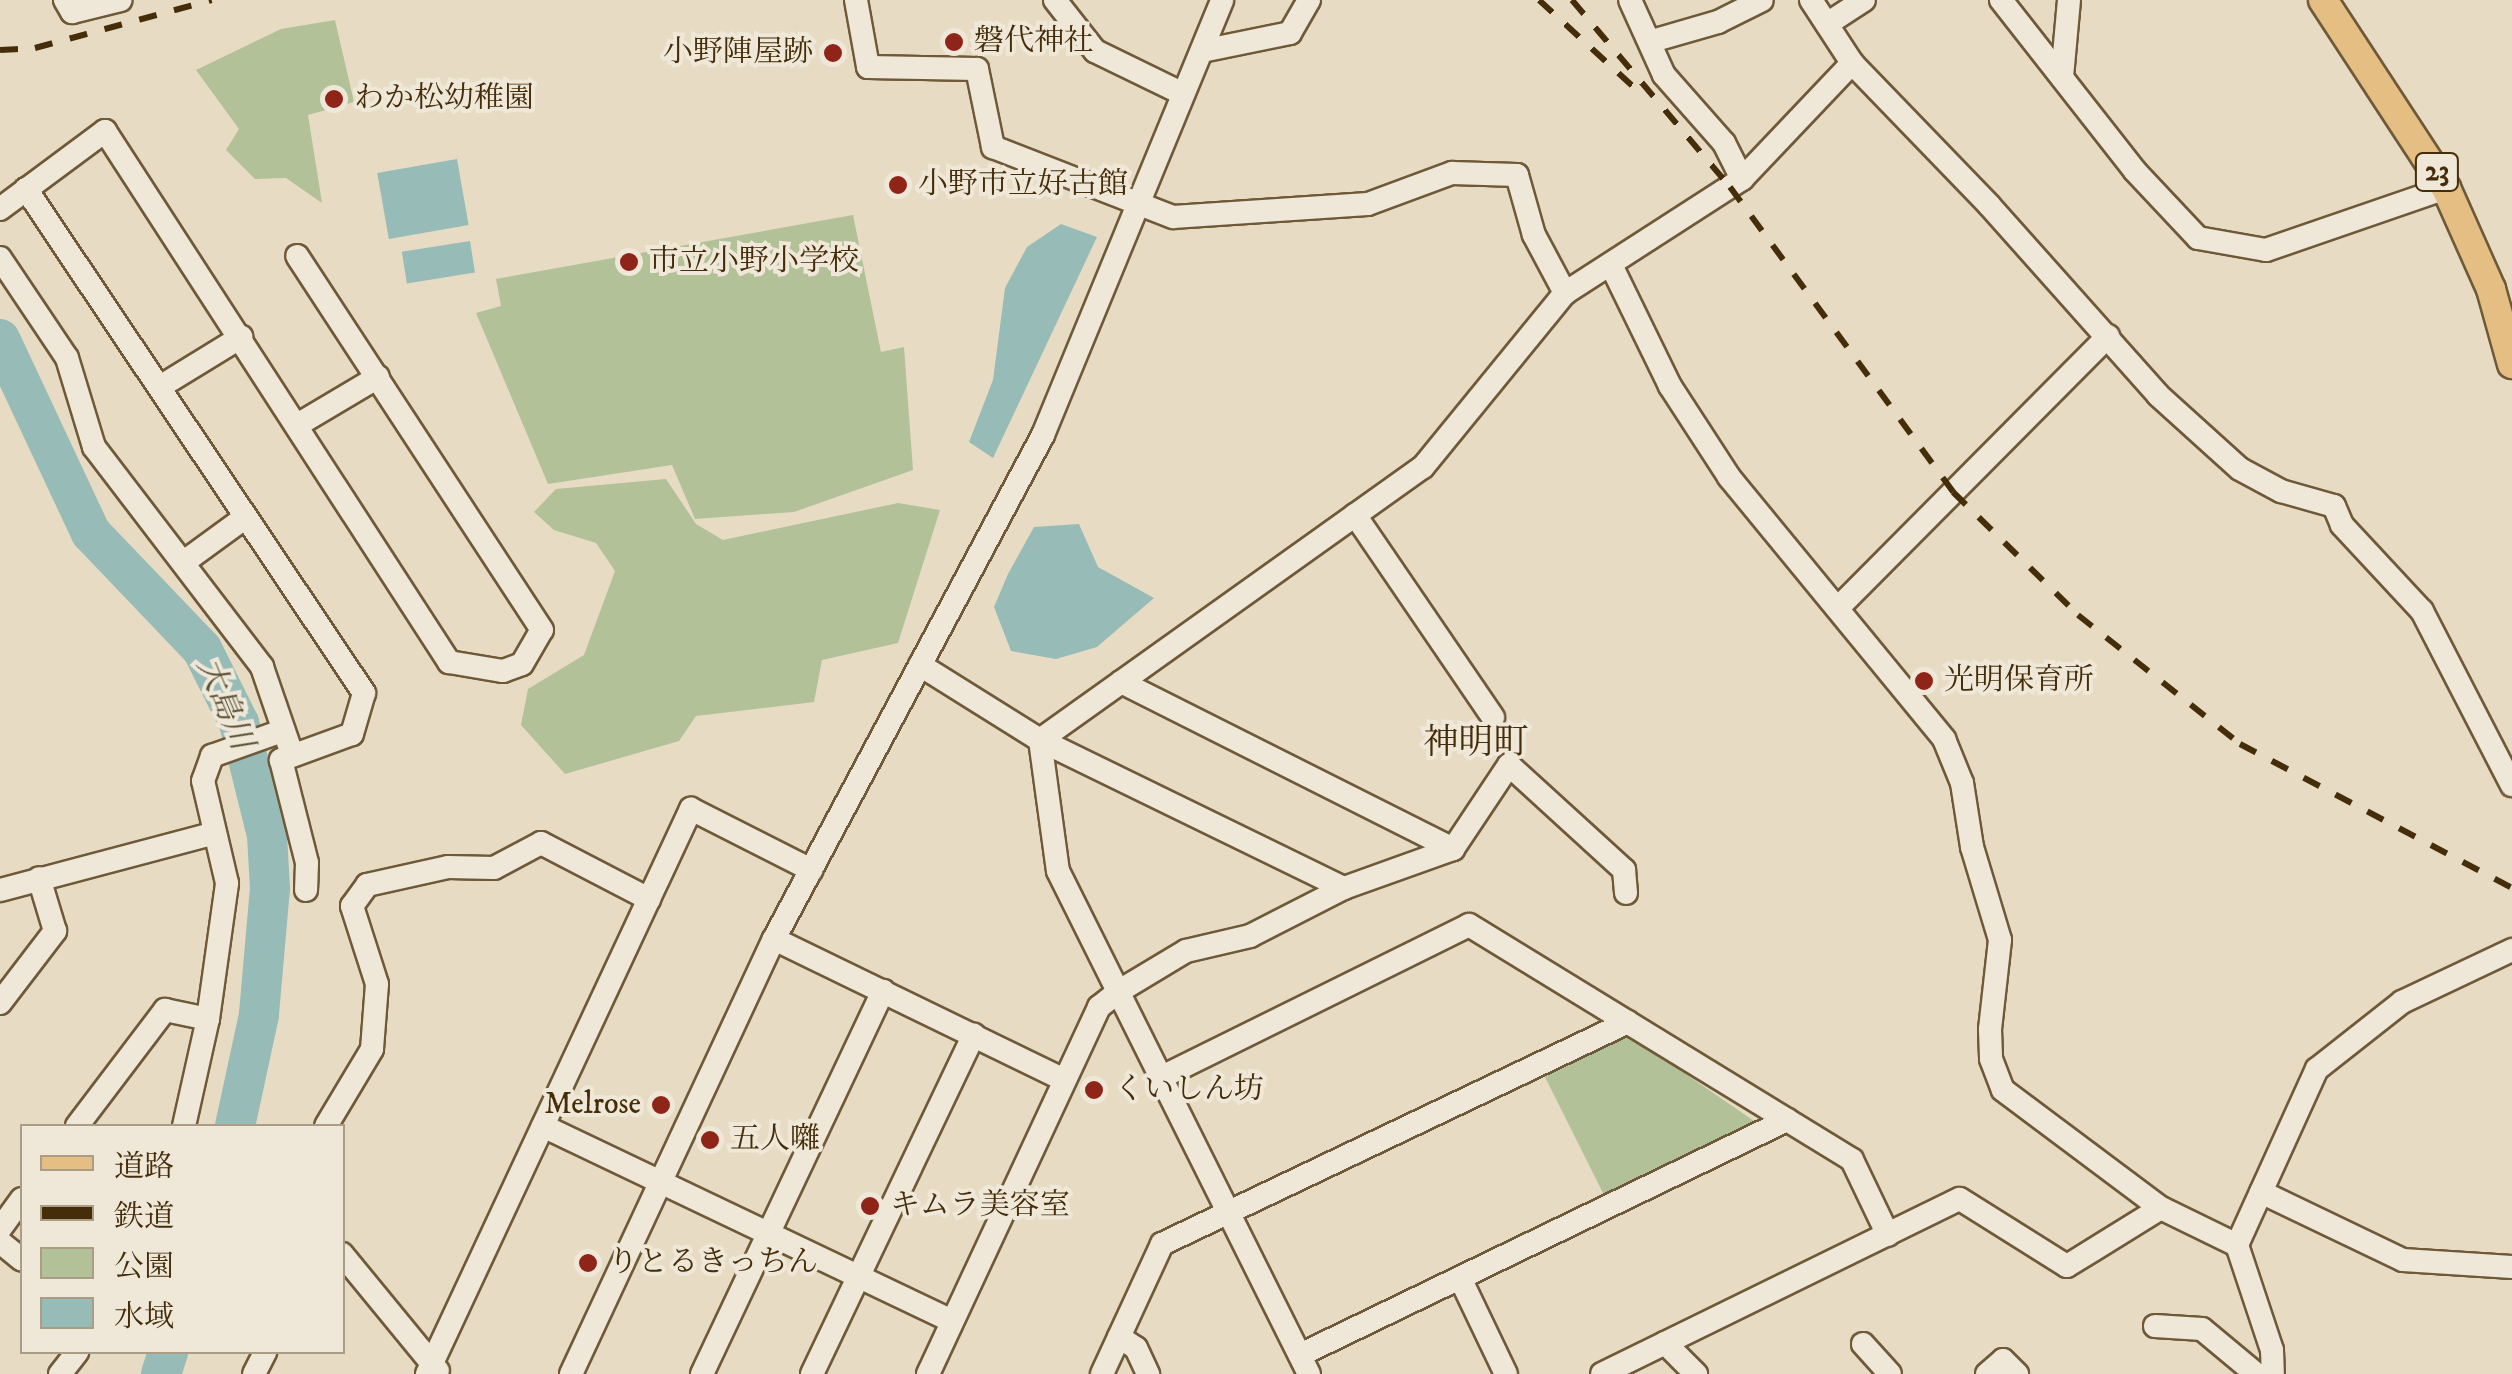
<!DOCTYPE html>
<html>
<head>
<meta charset="utf-8">
<style>
	body { margin:0 }
	#map { position:relative; width:2512px; height:1374px; overflow:hidden; background:#e7dcc3; font-family:"IM FELL DW Pica","Noto Serif JP",serif }
	div>[style] { position:absolute }
	.green>* { inset:0; background:#b2c197 }
	.water>* { inset:0; background:#97bbb6; transform-origin:0 0 }
	.river>* { height:40px; margin:-20px; padding:0 20px; transform-origin:20px; border-radius:20px; background:#97bbb6 }
	.roads { filter:drop-shadow(2px 0 #6e5938) drop-shadow(-2px 0 #6e5938) drop-shadow(0 2px #6e5938) drop-shadow(0 -2px #6e5938) }
	.minor>* { height:22px; margin:-11px; padding:0 11px; transform-origin:11px; border-radius:11px; background:#efe8d8 }
	.major>* { height:28px; margin:-14px; padding:0 14px; transform-origin:14px; border-radius:14px; background:#e4be82 }
	.rail>* { height:6px; margin-top:-3px; transform-origin:0; background:repeating-linear-gradient(90deg,#452d09 0 18px,transparent 0 36px) }
	.dots>* { width:28px; height:28px; translate:-50% -50%; box-sizing:border-box; border:5px solid #efe8d8; border-radius:50% }
	span { translate:-50% -50%; white-space:nowrap; text-align:center; line-height:1.15; -webkit-text-stroke:8px #efe8d8; paint-order:stroke }
	.shield-label span { padding:2px 8px; background:#efe8d8; border:2px solid; border-radius:8px; -webkit-text-stroke-width:0 }
	.shield-label { font-size:28px; color:#452d09; font-weight:700 }
	.poi-label { font-size:30px; color:#452d09 }
	.left { translate:0 -50%; text-align:left }
	.right { translate:-100% -50%; text-align:right }
	.water-label { font-size:32px; color:#5a5034; font-style:italic }
	.quarter-label { font-size:35px; color:#452d09 }
	.legend { position:absolute; left:20px; top:1124px; width:325px; height:230px; box-sizing:border-box; background:#efe8d8; border:2px solid #ab9d85; margin:0; padding:12px 18px; list-style:none; font-size:30px; color:#452d09 }
	.legend li { display:flex; align-items:center; gap:20px; height:50px }
	.legend b { width:50px; border:2px solid #ab9d85 }
</style>
</head>
<body>
<div id="map">
	<div class="green">
		<i style="clip-path:polygon(335px 20px,354px 102px,308px 115px,322px 203px,286px 178px,255px 179px,226px 150px,239px 129px,196px 70px,281px 29px)"></i>
		<i style="clip-path:polygon(853px 215px,881px 352px,904px 347px,913px 470px,794px 512px,695px 519px,672px 465px,548px 484px,476px 313px,501px 306px,496px 279px)"></i>
		<i style="clip-path:polygon(666px 479px,696px 524px,723px 540px,898px 503px,940px 510px,898px 643px,822px 660px,814px 702px,696px 716px,679px 741px,565px 774px,521px 725px,528px 689px,584px 655px,615px 571px,596px 543px,554px 530px,534px 512px,556px 489px)"></i>
		<i style="clip-path:polygon(1629px 1035px,1757px 1123px,1605px 1197px,1545px 1077px)"></i>
	</div>
	<div class="water">
		<i style="left:457px;top:159px;width:67px;height:81px;rotate:80deg"></i>
		<i style="clip-path:polygon(1061px 224px,1097px 237px,993px 458px,969px 442px,993px 380px,1005px 288px,1027px 247px)"></i>
		<i style="left:470px;top:241px;width:32px;height:69px;rotate:81deg"></i>
		<i style="clip-path:polygon(1079px 524px,1098px 567px,1154px 598px,1097px 647px,1056px 659px,1011px 651px,994px 607px,1008px 574px,1034px 527px)"></i>
	</div>
	<div class="river">
		<i style="left:0;top:339px;width:214px;rotate:64.9deg"></i>
		<i style="left:91px;top:533px;width:161px;rotate:46.3deg"></i>
		<i style="left:202px;top:649px;width:83px;rotate:63.4deg"></i>
		<i style="left:239px;top:723px;width:115px;rotate:76deg"></i>
		<i style="left:267px;top:835px;width:53px;rotate:86.8deg"></i>
		<i style="left:270px;top:888px;width:127px;rotate:95deg"></i>
		<i style="left:259px;top:1015px;width:114px;rotate:102.2deg"></i>
		<i style="left:161px;top:1374px;width:23px;rotate:-72deg"></i>
	</div>
	<div class="roads">
		<div class="minor">
			<i style="left:65px;top:0;width:14px;rotate:60deg"></i>
			<i style="left:72px;top:12px;width:50px;rotate:-13.8deg"></i>
			<i style="left:856px;top:0;width:68px;rotate:79.8deg"></i>
			<i style="left:868px;top:67px;width:109px;rotate:1.1deg"></i>
			<i style="left:977px;top:69px;width:80px;rotate:78.4deg"></i>
			<i style="left:993px;top:147px;width:193px;rotate:21.3deg"></i>
			<i style="left:1173px;top:217px;width:195px;rotate:-3.8deg"></i>
			<i style="left:1368px;top:204px;width:90px;rotate:-20.3deg"></i>
			<i style="left:1452px;top:173px;width:65px;rotate:1.8deg"></i>
			<i style="left:1517px;top:175px;width:62px;rotate:74.2deg"></i>
			<i style="left:1534px;top:235px;width:66px;rotate:61.9deg"></i>
			<i style="left:1055px;top:0;width:65px;rotate:51.9deg"></i>
			<i style="left:1095px;top:51px;width:98px;rotate:26deg"></i>
			<i style="left:1630px;top:0;width:82px;rotate:65.6deg"></i>
			<i style="left:1664px;top:75px;width:91px;rotate:48.6deg"></i>
			<i style="left:1724px;top:143px;width:40px;rotate:63.4deg"></i>
			<i style="left:1811px;top:0;width:75px;rotate:56.9deg"></i>
			<i style="left:1852px;top:63px;width:197px;rotate:46deg"></i>
			<i style="left:1989px;top:205px;width:254px;rotate:48.3deg"></i>
			<i style="left:2158px;top:395px;width:110px;rotate:42.1deg"></i>
			<i style="left:2240px;top:469px;width:47px;rotate:28.2deg"></i>
			<i style="left:2281px;top:491px;width:55px;rotate:15.8deg"></i>
			<i style="left:2334px;top:506px;width:21px;rotate:67deg"></i>
			<i style="left:2342px;top:525px;width:117px;rotate:47.1deg"></i>
			<i style="left:2422px;top:611px;width:196px;rotate:62.7deg"></i>
			<i style="left:2001px;top:0;width:217px;rotate:51.9deg"></i>
			<i style="left:2135px;top:171px;width:92px;rotate:46.8deg"></i>
			<i style="left:2198px;top:238px;width:69px;rotate:10deg"></i>
			<i style="left:2266px;top:250px;width:190px;rotate:-19deg"></i>
			<i style="left:1827px;top:24px;width:44px;rotate:-33deg"></i>
			<i style="left:1652px;top:41px;width:69px;rotate:-16.1deg"></i>
			<i style="left:1718px;top:22px;width:49px;rotate:-26.6deg"></i>
			<i style="left:1202px;top:51px;width:90px;rotate:-11.6deg"></i>
			<i style="left:1290px;top:33px;width:38px;rotate:-60deg"></i>
			<i style="left:2062px;top:77px;width:77px;rotate:-84.8deg"></i>
			<i style="left:26px;top:189px;width:607px;rotate:56.15deg"></i>
			<i style="left:364px;top:693px;width:43px;rotate:106.3deg"></i>
			<i style="left:352px;top:734px;width:76px;rotate:159.9deg"></i>
			<i style="left:281px;top:760px;width:106px;rotate:75.8deg"></i>
			<i style="left:307px;top:863px;width:27px;rotate:92deg"></i>
			<i style="left:0;top:209px;width:131px;rotate:-36.6deg"></i>
			<i style="left:105px;top:131px;width:633px;rotate:57.06deg"></i>
			<i style="left:449px;top:662px;width:55px;rotate:9.5deg"></i>
			<i style="left:503px;top:671px;width:20px;rotate:-20deg"></i>
			<i style="left:522px;top:664px;width:39px;rotate:-60deg"></i>
			<i style="left:542px;top:630px;width:447px;rotate:-123.2deg"></i>
			<i style="left:0;top:258px;width:120px;rotate:56.2deg"></i>
			<i style="left:67px;top:358px;width:93px;rotate:73.1deg"></i>
			<i style="left:94px;top:447px;width:277px;rotate:52.6deg"></i>
			<i style="left:262px;top:667px;width:92px;rotate:71deg"></i>
			<i style="left:1612px;top:267px;width:132px;rotate:64deg"></i>
			<i style="left:1670px;top:386px;width:108px;rotate:57deg"></i>
			<i style="left:1729px;top:477px;width:339px;rotate:50.6deg"></i>
			<i style="left:1944px;top:739px;width:48px;rotate:67.8deg"></i>
			<i style="left:1962px;top:783px;width:65px;rotate:81.1deg"></i>
			<i style="left:1972px;top:847px;width:97px;rotate:73.2deg"></i>
			<i style="left:2000px;top:940px;width:90px;rotate:96.4deg"></i>
			<i style="left:1990px;top:1029px;width:30px;rotate:88deg"></i>
			<i style="left:1991px;top:1059px;width:33px;rotate:69deg"></i>
			<i style="left:2003px;top:1090px;width:197px;rotate:36.8deg"></i>
			<i style="left:2161px;top:1208px;width:85px;rotate:26deg"></i>
			<i style="left:2237px;top:1245px;width:111px;rotate:71.6deg"></i>
			<i style="left:2272px;top:1350px;width:24px;rotate:88deg"></i>
			<i style="left:163px;top:385px;width:92px;rotate:-31.6deg"></i>
			<i style="left:299px;top:424px;width:92px;rotate:-30.7deg"></i>
			<i style="left:1355px;top:515px;width:245px;rotate:55.7deg"></i>
			<i style="left:184px;top:562px;width:73px;rotate:-36.1deg"></i>
			<i style="left:1839px;top:607px;width:382px;rotate:-45.2deg"></i>
			<i style="left:920px;top:665px;width:142px;rotate:32deg"></i>
			<i style="left:1040px;top:740px;width:338px;rotate:26deg"></i>
			<i style="left:1121px;top:682px;width:372px;rotate:26.7deg"></i>
			<i style="left:1040px;top:740px;width:470px;rotate:-35.5deg"></i>
			<i style="left:1423px;top:467px;width:225px;rotate:-50.8deg"></i>
			<i style="left:1565px;top:293px;width:211px;rotate:-32.8deg"></i>
			<i style="left:1742px;top:179px;width:160px;rotate:-46.5deg"></i>
			<i style="left:1040px;top:740px;width:132px;rotate:82.2deg"></i>
			<i style="left:1058px;top:871px;width:562px;rotate:63.48deg"></i>
			<i style="left:0;top:890px;width:222px;rotate:-14.8deg"></i>
			<i style="left:774px;top:939px;width:323px;rotate:25.9deg"></i>
			<i style="left:0;top:1003px;width:91px;rotate:-52.6deg"></i>
			<i style="left:55px;top:931px;width:55px;rotate:-106.8deg"></i>
			<i style="left:1164px;top:1076px;width:340px;rotate:-26.3deg"></i>
			<i style="left:1469px;top:925px;width:449px;rotate:31.5deg"></i>
			<i style="left:1852px;top:1160px;width:83px;rotate:64.4deg"></i>
			<i style="left:77px;top:1126px;width:146px;rotate:-52.8deg"></i>
			<i style="left:165px;top:1010px;width:44px;rotate:11.8deg"></i>
			<i style="left:184px;top:1126px;width:110px;rotate:-77.4deg"></i>
			<i style="left:208px;top:1019px;width:137px;rotate:-82deg"></i>
			<i style="left:227px;top:883px;width:105px;rotate:-103.2deg"></i>
			<i style="left:203px;top:781px;width:27px;rotate:-70deg"></i>
			<i style="left:212px;top:756px;width:74px;rotate:-19.7deg"></i>
			<i style="left:326px;top:1126px;width:90px;rotate:-59.1deg"></i>
			<i style="left:372px;top:1049px;width:65px;rotate:-85.6deg"></i>
			<i style="left:377px;top:984px;width:82px;rotate:-107.8deg"></i>
			<i style="left:352px;top:906px;width:26px;rotate:-54deg"></i>
			<i style="left:367px;top:885px;width:83px;rotate:-12.5deg"></i>
			<i style="left:448px;top:867px;width:46px;rotate:1.2deg"></i>
			<i style="left:494px;top:868px;width:53px;rotate:-28deg"></i>
			<i style="left:541px;top:843px;width:122px;rotate:27.4deg"></i>
			<i style="left:543px;top:1126px;width:453px;rotate:25.5deg"></i>
			<i style="left:2261px;top:1192px;width:157px;rotate:25.6deg"></i>
			<i style="left:2403px;top:1260px;width:109px;rotate:3.7deg"></i>
			<i style="left:0;top:1229px;width:37px;rotate:-54deg"></i>
			<i style="left:0;top:1242px;width:28px;rotate:39deg"></i>
			<i style="left:2237px;top:1245px;width:193px;rotate:-65.6deg"></i>
			<i style="left:2317px;top:1069px;width:108px;rotate:-38.2deg"></i>
			<i style="left:2402px;top:1002px;width:122px;rotate:-25.3deg"></i>
			<i style="left:342px;top:1254px;width:151px;rotate:50.6deg"></i>
			<i style="left:1460px;top:1278px;width:106px;rotate:64.4deg"></i>
			<i style="left:2155px;top:1326px;width:47px;rotate:3.7deg"></i>
			<i style="left:2202px;top:1329px;width:70px;rotate:39.8deg"></i>
			<i style="left:1119px;top:1337px;width:20px;rotate:33deg"></i>
			<i style="left:1136px;top:1348px;width:29px;rotate:65deg"></i>
			<i style="left:1665px;top:1343px;width:44px;rotate:45deg"></i>
			<i style="left:1863px;top:1344px;width:40px;rotate:48deg"></i>
			<i style="left:1300px;top:1355px;width:541px;rotate:-25.76deg"></i>
			<i style="left:60px;top:1374px;width:28px;rotate:-52deg"></i>
			<i style="left:254px;top:1374px;width:25px;rotate:-63deg"></i>
			<i style="left:427px;top:1374px;width:624px;rotate:-64.96deg"></i>
			<i style="left:691px;top:809px;width:135px;rotate:26.9deg"></i>
			<i style="left:571px;top:1374px;width:480px;rotate:-65deg"></i>
			<i style="left:774px;top:939px;width:571px;rotate:-61.91deg"></i>
			<i style="left:1043px;top:435px;width:470px;rotate:-67.6deg"></i>
			<i style="left:702px;top:1374px;width:424px;rotate:-64.7deg"></i>
			<i style="left:812px;top:1374px;width:376px;rotate:-64.5deg"></i>
			<i style="left:928px;top:1374px;width:405px;rotate:-65deg"></i>
			<i style="left:1099px;top:1007px;width:28px;rotate:-38deg"></i>
			<i style="left:1121px;top:990px;width:76px;rotate:-31deg"></i>
			<i style="left:1186px;top:951px;width:66px;rotate:-13.2deg"></i>
			<i style="left:1250px;top:936px;width:106px;rotate:-27.1deg"></i>
			<i style="left:1344px;top:888px;width:116px;rotate:-19.7deg"></i>
			<i style="left:1453px;top:849px;width:101px;rotate:-56.3deg"></i>
			<i style="left:1509px;top:765px;width:156px;rotate:42.4deg"></i>
			<i style="left:1624px;top:870px;width:23px;rotate:85deg"></i>
			<i style="left:1102px;top:1374px;width:143px;rotate:-65.2deg"></i>
			<i style="left:1162px;top:1244px;width:516px;rotate:-25.47deg"></i>
			<i style="left:1602px;top:1374px;width:398px;rotate:-26.1deg"></i>
			<i style="left:1960px;top:1199px;width:126px;rotate:32.1deg"></i>
			<i style="left:2067px;top:1266px;width:110px;rotate:-31.7deg"></i>
			<i style="left:1987px;top:1374px;width:21px;rotate:-41deg"></i>
			<i style="left:2003px;top:1360px;width:20px;rotate:45deg"></i>
		</div>
		<div class="major">
			<i style="left:2323px;top:0;width:225px;rotate:56.8deg"></i>
			<i style="left:2446px;top:188px;width:111px;rotate:66deg"></i>
			<i style="left:2491px;top:289px;width:78px;rotate:74.4deg"></i>
		</div>
	</div>
	<div class="rail">
		<i style="left:1539px;top:0;width:134px;rotate:42.6deg"></i>
		<i style="left:1572px;top:0;width:245px;rotate:49.8deg"></i>
		<i style="left:1730px;top:187px;width:378px;rotate:53.8deg"></i>
		<i style="left:1953px;top:492px;width:175px;rotate:44.5deg"></i>
		<i style="left:2078px;top:615px;width:207px;rotate:38.5deg"></i>
		<i style="left:2240px;top:744px;width:308px;rotate:27.9deg"></i>
		<i style="left:0;top:50px;width:35px;rotate:-3deg"></i>
		<i style="left:35px;top:48px;width:183px;rotate:-15.2deg"></i>
	</div>
	<div class="dots">
		<i style="left:954px;top:42px;background:#8f2418"></i>
		<i style="left:833px;top:53px;background:#8f2418"></i>
		<i style="left:334px;top:99px;background:#8f2418"></i>
		<i style="left:898px;top:185px;background:#8f2418"></i>
		<i style="left:629px;top:262px;background:#8f2418"></i>
		<i style="left:1924px;top:681px;background:#8f2418"></i>
		<i style="left:1094px;top:1090px;background:#8f2418"></i>
		<i style="left:661px;top:1105px;background:#8f2418"></i>
		<i style="left:710px;top:1140px;background:#8f2418"></i>
		<i style="left:870px;top:1206px;background:#8f2418"></i>
		<i style="left:588px;top:1263px;background:#8f2418"></i>
	</div>
	<div class="shield-label">
		<span style="left:2437px;top:172px">23</span>
	</div>
	<div class="poi-label">
		<span class="left" style="left:974px;top:42px">磐代神社</span>
		<span class="right" style="left:813px;top:53px">小野陣屋跡</span>
		<span class="left" style="left:354px;top:99px">わか松幼稚園</span>
		<span class="left" style="left:918px;top:185px">小野市立好古館</span>
		<span class="left" style="left:649px;top:262px">市立小野小学校</span>
		<span class="left" style="left:1944px;top:681px">光明保育所</span>
		<span class="left" style="left:1114px;top:1090px">くいしん坊</span>
		<span class="right" style="left:641px;top:1105px">Melrose</span>
		<span class="left" style="left:730px;top:1140px">五人囃</span>
		<span class="left" style="left:890px;top:1206px">キムラ美容室</span>
		<span class="left" style="left:608px;top:1263px">りとるきっちん</span>
	</div>
	<div class="water-label">
		<span style="left:224px;top:704px;rotate:67deg">大島川</span>
	</div>
	<div class="quarter-label">
		<span style="left:1476px;top:743px">神明町</span>
	</div>
	<ul class="legend">
	<li><b style="height:12px;background:#e4be82"></b>道路</li>
	<li><b style="height:12px;background:#452d09"></b>鉄道</li>
	<li><b style="height:28px;background:#b2c197"></b>公園</li>
	<li><b style="height:28px;background:#97bbb6"></b>水域</li>
	</ul>
</div>
</body>
</html>
